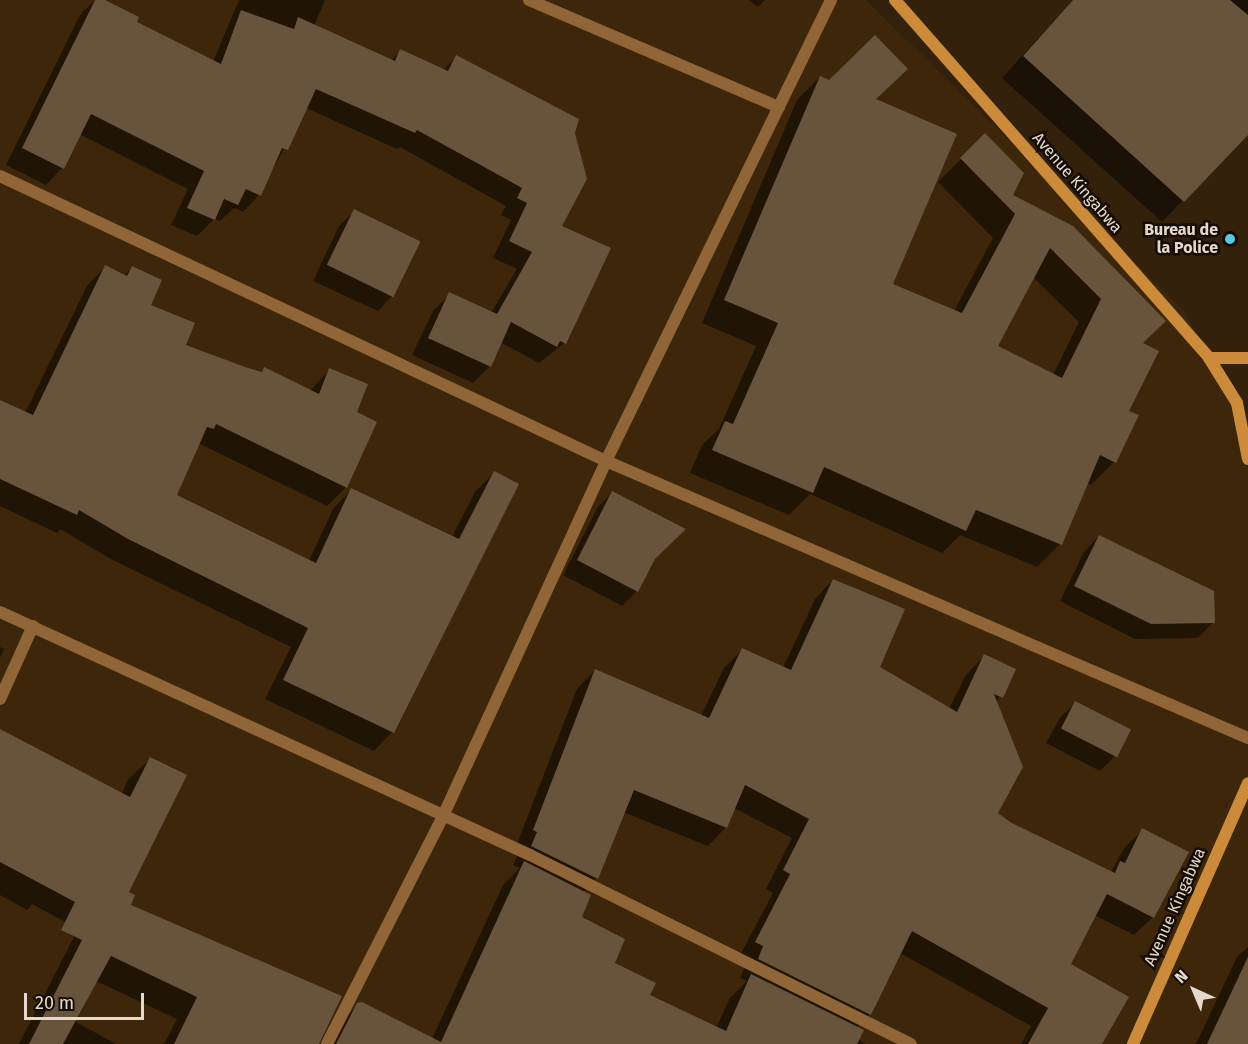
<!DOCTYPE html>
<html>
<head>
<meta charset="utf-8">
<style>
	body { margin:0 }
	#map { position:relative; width:1248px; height:1044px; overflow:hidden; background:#34210c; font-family:"Fira Sans",sans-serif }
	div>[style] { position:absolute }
	.built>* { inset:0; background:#3d2609 }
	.shadow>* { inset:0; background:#0007 }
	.building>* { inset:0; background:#68533d; transform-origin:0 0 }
	.lane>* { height:12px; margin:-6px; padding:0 6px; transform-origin:6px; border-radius:6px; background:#906639 }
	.street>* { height:12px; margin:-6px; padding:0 6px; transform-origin:6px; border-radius:6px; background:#906639 }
	.secondary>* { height:12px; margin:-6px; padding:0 6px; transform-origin:6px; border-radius:6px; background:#cc8a3b }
	.dots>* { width:16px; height:16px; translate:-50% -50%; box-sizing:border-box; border:3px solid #150d05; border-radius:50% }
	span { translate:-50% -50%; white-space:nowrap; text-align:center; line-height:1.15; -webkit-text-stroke:5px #150d05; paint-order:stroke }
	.street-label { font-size:16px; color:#e5d8cc }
	.poi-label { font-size:16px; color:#e5d8cc; font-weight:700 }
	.right { translate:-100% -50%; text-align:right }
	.north { position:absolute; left:1164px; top:960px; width:60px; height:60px; -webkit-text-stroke:4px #150d05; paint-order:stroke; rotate:316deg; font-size:16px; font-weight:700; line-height:24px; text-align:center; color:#e5d8cc }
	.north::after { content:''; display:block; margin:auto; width:21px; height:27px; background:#e5d8cc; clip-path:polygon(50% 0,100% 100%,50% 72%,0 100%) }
	.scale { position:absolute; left:24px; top:993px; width:120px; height:27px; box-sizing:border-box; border:3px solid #e5d8cc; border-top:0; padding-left:8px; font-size:18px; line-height:21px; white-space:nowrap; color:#e5d8cc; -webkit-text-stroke:4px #150d05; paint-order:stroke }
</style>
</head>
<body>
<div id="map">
	<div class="built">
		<i style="clip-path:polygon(0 0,866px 0,1184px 311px,1248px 429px,1248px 1044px,0 1044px)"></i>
	</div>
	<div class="shadow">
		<i style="clip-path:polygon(95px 0,101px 0,135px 22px,213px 62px,239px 0,325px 0,314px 26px,391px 61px,400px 51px,443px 70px,456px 57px,560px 227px,564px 343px,539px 363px,500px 342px,490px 366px,473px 383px,412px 355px,433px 311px,450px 294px,491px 313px,517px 269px,493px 258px,511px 220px,501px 215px,506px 206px,400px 147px,397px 149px,306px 108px,259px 195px,243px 212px,234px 208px,220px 221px,214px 219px,197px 236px,171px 225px,188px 189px,79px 134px,62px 168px,46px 185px,6px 165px,80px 15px)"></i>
		<i style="clip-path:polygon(749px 0,765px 0,758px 7px)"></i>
		<i style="clip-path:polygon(1073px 0,1248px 0,1248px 132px,1162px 222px,1002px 78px)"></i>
		<i style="clip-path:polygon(evenodd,820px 77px,874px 100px,891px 285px,954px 311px,993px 238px,938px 182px,985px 135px,1011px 195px,1141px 344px,1114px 462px,1091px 485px,1087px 482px,1060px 544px,1037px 567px,960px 535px,942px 553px,810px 494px,789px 515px,690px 473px,702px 445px,719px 429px,756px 346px,702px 323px,797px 100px,820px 77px,1033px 277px,1079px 322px,1053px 375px,996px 346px,1033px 277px)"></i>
		<i style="clip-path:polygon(355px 211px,393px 295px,378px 311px,313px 281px,339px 226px)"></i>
		<i style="clip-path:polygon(105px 267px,124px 276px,132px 268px,149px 306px,184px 346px,260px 373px,264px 369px,310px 391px,329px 370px,355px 413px,346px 487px,327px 506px,198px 443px,175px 495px,309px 561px,333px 509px,351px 490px,452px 537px,475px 492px,494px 473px,517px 484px,392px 732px,374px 751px,265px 699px,291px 647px,109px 558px,60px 529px,57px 533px,0 506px,0 401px,25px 413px,87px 286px)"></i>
		<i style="clip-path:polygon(613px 492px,653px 559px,637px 591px,622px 606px,563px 575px,598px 507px)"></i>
		<i style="clip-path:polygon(1099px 536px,1213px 622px,1198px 638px,1135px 639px,1060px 601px,1084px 552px)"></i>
		<i style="clip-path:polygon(evenodd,833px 580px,878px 667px,949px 709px,966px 675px,984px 656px,1014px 670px,996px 703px,997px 814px,1009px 824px,1111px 872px,1124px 848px,1143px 830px,1153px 917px,1134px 935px,1094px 915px,1069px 965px,1100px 1044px,1021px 1044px,1031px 1026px,900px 953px,870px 1014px,856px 1028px,858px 1039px,865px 1044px,327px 1044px,336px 1027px,358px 1005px,432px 1039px,503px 885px,520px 868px,513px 865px,520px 851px,515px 849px,577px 689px,595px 670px,701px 716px,724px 668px,742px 650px,783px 668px,815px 599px,833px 580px,734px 808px,792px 838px,766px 889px,773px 893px,737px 961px,746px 965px,740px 978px,747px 981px,730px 998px,716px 1028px,648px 996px,613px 963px,581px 918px,583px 892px,596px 879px,623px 812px,708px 846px,726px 827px,734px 808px)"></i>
		<i style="clip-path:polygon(0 647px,4px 649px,0 658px)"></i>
		<i style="clip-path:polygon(1075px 703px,1129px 730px,1116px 755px,1100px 771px,1046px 743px,1060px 718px)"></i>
		<i style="clip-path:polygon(0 731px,121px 795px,128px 780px,150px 759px,122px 902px,319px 1044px,164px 1044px,177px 1019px,96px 981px,76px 1022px,116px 1044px,19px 1044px,78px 929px,32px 904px,27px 910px,0 895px)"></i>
		<i style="clip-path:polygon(1248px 947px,1248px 1044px,1196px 1044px,1237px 957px)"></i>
	</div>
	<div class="building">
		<i style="clip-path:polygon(95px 0,105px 0,139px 17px,137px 22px,221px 64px,241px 10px,294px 29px,298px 17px,395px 61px,400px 49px,448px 71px,456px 55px,579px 119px,575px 133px,587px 179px,562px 226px,611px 248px,566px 344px,560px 341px,557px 347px,511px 322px,491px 367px,428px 338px,449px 292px,497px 314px,532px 252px,509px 241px,527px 203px,517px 198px,522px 188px,417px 130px,415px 133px,316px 89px,288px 150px,282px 148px,261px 196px,246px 189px,238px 205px,224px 199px,215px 220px,187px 208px,204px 171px,91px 114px,64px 169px,22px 148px)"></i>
		<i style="clip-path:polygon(1073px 0,1230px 0,1248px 15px,1248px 135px,1184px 202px,1023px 56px)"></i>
		<i style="clip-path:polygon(evenodd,875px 35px,908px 69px,876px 99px,957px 134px,893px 284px,962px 313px,1015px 214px,960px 158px,985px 133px,1024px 173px,1013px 195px,1073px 226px,1166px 321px,1143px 343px,1159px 351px,1129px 411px,1139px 415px,1116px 463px,1100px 455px,1062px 545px,976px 510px,966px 531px,824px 467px,813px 493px,712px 450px,725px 421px,733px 424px,778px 323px,724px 300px,820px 76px,829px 80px,875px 35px,1050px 248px,1101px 299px,1062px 378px,998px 346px,1050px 248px)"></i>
		<i style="left:354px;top:209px;width:74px;height:62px;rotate:26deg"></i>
		<i style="clip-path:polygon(105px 265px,127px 276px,132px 266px,162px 280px,151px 305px,195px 323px,186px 345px,245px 367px,262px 372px,264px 367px,319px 394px,329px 368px,368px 384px,357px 412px,377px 422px,347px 488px,216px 424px,214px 429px,207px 427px,177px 495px,316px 563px,351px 488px,459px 539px,494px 471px,519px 484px,394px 733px,283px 680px,308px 628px,128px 539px,79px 510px,77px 515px,0 479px,0 400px,33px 415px)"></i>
		<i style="clip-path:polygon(612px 491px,686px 529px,655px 559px,638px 592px,577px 560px)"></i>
		<i style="clip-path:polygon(1099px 535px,1214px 591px,1215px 623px,1151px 624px,1074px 586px)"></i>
		<i style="clip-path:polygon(833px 579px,905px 609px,880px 667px,957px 712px,984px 654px,1016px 669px,1003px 698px,994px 694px,1023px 767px,998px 813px,1010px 822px,1115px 873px,1120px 861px,1125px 863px,1142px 828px,1189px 852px,1154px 918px,1107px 894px,1071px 964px,1129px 997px,1102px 1044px,1028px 1044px,1048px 1008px,912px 931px,871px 1015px,758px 959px,763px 946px,755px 942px,790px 874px,783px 870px,809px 819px,745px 785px,727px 828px,634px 790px,598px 879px,531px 846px,537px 832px,533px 830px,595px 669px,709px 718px,742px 648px,791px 670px)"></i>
		<i style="left:1075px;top:701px;width:63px;height:31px;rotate:27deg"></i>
		<i style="clip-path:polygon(0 729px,130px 797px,150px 757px,187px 775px,129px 892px,135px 895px,131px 905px,342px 996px,319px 1044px,174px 1044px,197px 997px,111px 956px,63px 1044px,29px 1044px,82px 940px,61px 930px,75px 902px,0 862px)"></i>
		<i style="clip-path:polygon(524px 861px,591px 895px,582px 917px,625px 939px,615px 963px,656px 983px,650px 995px,726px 1031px,751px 974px,864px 1030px,857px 1044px,336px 1044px,357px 1003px,362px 1002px,441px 1042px)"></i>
		<i style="clip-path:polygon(1248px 957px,1248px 1044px,1207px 1044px)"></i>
	</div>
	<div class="lane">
		<i style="left:0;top:699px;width:80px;rotate:-65.7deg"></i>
	</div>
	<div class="street">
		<i style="left:529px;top:0;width:272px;rotate:23.2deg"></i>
		<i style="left:0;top:176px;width:670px;rotate:25.19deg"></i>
		<i style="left:606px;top:461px;width:699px;rotate:23.34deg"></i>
		<i style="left:0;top:612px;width:583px;rotate:24.63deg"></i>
		<i style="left:530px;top:855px;width:425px;rotate:26.4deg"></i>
		<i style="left:327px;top:1044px;width:256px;rotate:-63deg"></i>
		<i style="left:443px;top:816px;width:391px;rotate:-65.3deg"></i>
		<i style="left:606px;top:461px;width:513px;rotate:-63.98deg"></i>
	</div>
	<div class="secondary">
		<i style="left:895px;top:0;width:476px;rotate:48.7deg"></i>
		<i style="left:1209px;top:358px;width:53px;rotate:58.1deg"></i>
		<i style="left:1237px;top:403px;width:57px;rotate:78.9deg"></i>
		<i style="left:1209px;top:358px;width:39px"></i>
		<i style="left:1133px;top:1044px;width:285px;rotate:-66.2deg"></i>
	</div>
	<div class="dots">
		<i style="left:1230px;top:239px;background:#59c8e5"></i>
	</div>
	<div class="street-label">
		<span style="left:1077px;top:183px;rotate:49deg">Avenue Kingabwa</span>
		<span style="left:1175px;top:907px;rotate:-66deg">Avenue Kingabwa</span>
	</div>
	<div class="poi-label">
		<span class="right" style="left:1218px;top:239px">Bureau de<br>la Police</span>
	</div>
	<div class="north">N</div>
	<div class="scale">20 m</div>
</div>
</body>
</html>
